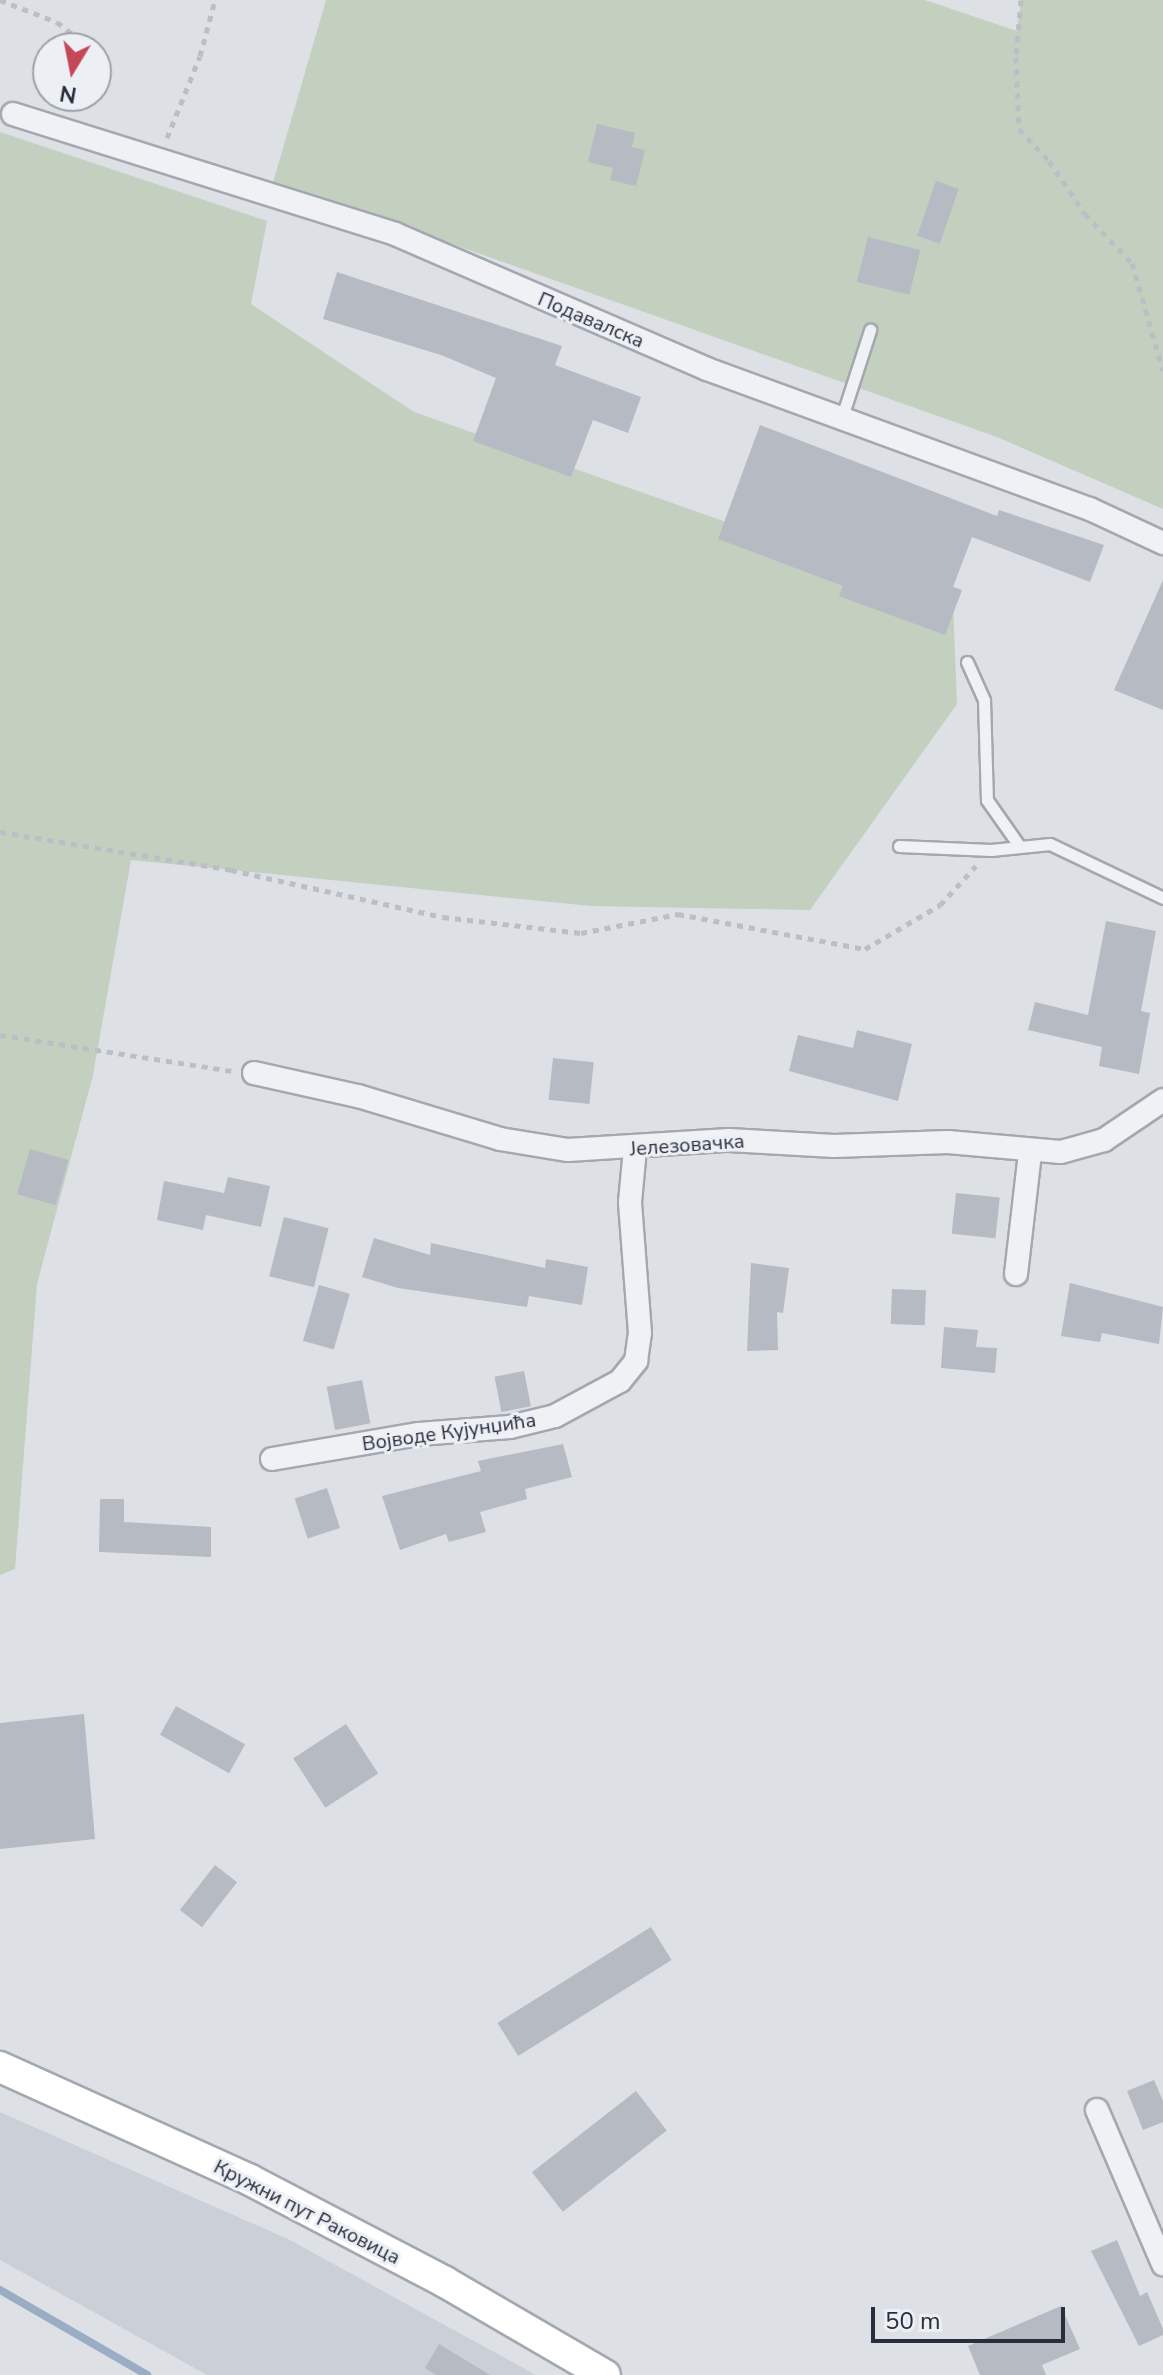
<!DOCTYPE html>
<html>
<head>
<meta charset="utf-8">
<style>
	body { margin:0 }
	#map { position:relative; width:1163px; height:2375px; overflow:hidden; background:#dde1e6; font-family:"Nunito Sans",sans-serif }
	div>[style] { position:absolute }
	.built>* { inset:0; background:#cbd0d8 }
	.green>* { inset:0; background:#c3d0bf }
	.stream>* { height:8px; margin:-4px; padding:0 4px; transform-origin:4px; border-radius:4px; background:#9aadc5 }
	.building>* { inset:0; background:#b5bac3; transform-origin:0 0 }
	.path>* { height:5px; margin-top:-2.5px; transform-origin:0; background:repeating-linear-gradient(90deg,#bcbec5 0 6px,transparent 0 12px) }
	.roads { filter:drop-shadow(2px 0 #a3a8b0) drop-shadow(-2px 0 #a3a8b0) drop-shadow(0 2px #a3a8b0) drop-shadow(0 -2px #a3a8b0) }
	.service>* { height:11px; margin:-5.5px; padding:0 5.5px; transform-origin:5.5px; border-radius:5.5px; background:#f0f1f5 }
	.minor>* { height:22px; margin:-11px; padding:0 11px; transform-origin:11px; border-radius:11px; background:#f0f1f5 }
	.secondary>* { height:30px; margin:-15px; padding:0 15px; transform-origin:15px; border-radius:15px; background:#fff }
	span { translate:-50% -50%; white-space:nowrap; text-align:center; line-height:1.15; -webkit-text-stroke:6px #eceff4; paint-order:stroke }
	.street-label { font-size:20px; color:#272e3c }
	.north { position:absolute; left:32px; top:32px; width:80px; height:80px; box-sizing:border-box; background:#eceff4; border:2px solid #9da2aa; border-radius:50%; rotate:190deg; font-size:22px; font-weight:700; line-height:32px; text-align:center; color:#272e3c }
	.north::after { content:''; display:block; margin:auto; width:28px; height:36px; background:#c64757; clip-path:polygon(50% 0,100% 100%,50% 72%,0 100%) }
	.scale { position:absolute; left:871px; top:2307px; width:194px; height:36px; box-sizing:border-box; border:4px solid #272e3c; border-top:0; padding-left:10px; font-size:24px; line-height:28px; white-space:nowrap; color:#272e3c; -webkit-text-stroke:6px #eceff4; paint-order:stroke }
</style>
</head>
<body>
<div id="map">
	<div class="built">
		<i style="clip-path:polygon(0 2112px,288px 2239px,536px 2375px,207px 2375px,0 2260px)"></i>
	</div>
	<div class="green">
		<i style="clip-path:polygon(326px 0,925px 0,1017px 31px,1021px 0,1163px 0,1163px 509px,997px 437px,376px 217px,272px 186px)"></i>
		<i style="clip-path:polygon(0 132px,267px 221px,251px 304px,414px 412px,953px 602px,957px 704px,810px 910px,591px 906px,131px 860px,93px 1075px,37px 1284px,15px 1569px,0 1575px)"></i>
	</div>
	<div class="stream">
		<i style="left:0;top:2290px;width:170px;rotate:30deg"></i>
	</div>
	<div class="building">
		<i style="clip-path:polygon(597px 124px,635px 133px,632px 147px,645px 150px,636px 186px,610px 180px,613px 168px,588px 162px)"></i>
		<i style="left:936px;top:181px;width:24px;height:58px;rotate:19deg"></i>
		<i style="left:868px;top:237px;width:54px;height:46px;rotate:14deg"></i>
		<i style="clip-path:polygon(337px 272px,562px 346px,555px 365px,641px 397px,628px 433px,593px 420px,571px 477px,473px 441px,496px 378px,441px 355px,323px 319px)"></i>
		<i style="clip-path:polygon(760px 425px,997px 516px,999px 510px,1104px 545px,1090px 582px,972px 537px,953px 587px,962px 590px,945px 635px,839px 596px,843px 586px,718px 539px)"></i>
		<i style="clip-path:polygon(1163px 580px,1163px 710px,1114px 690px)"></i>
		<i style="clip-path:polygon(1106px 921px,1156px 931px,1141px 1011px,1150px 1013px,1139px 1074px,1099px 1066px,1102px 1047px,1028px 1030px,1035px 1002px,1088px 1015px)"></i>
		<i style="clip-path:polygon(857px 1030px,912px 1044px,898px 1101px,789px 1071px,798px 1035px,853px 1048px)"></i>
		<i style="left:553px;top:1058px;width:41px;height:42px;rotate:6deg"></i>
		<i style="left:30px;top:1149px;width:40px;height:47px;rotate:16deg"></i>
		<i style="clip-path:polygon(228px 1177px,270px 1186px,261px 1227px,206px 1215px,203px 1230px,157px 1220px,164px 1181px,224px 1193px)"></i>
		<i style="left:956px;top:1193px;width:44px;height:41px;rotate:6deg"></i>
		<i style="left:284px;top:1217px;width:46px;height:61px;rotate:14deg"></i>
		<i style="clip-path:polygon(374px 1238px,430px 1255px,431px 1243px,545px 1268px,546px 1259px,588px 1267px,582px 1305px,529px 1296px,527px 1307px,398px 1288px,362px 1277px)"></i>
		<i style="clip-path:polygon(751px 1263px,789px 1268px,783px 1313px,777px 1312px,778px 1350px,747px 1351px)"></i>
		<i style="clip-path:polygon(1070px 1283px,1163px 1307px,1159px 1344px,1102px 1333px,1100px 1342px,1061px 1336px)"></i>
		<i style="left:319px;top:1285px;width:32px;height:58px;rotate:16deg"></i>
		<i style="left:892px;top:1289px;width:34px;height:35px;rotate:2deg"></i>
		<i style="clip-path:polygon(944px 1327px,978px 1330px,976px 1347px,997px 1348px,995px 1373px,941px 1368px)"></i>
		<i style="left:524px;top:1371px;width:36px;height:30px;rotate:79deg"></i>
		<i style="left:362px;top:1380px;width:44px;height:36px;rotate:79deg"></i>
		<i style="clip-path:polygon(563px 1444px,572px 1477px,525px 1489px,527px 1499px,480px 1512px,486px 1532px,449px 1542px,446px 1534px,400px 1550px,382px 1496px,481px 1471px,478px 1461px)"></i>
		<i style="left:327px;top:1488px;width:42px;height:34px;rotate:72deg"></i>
		<i style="clip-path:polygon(100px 1499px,124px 1499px,124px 1522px,211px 1527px,211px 1557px,99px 1552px)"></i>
		<i style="left:176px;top:1706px;width:79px;height:33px;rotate:29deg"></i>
		<i style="clip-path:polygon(84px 1714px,95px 1839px,0 1849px,0 1723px)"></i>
		<i style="left:346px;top:1724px;width:59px;height:63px;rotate:57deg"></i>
		<i style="left:215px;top:1865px;width:28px;height:57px;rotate:38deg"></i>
		<i style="left:651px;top:1927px;width:39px;height:181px;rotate:58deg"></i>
		<i style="clip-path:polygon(1154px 2080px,1163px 2101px,1163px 2122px,1143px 2130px,1127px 2091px)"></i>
		<i style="left:636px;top:2091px;width:50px;height:132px;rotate:52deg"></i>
		<i style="clip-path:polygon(1117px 2240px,1140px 2296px,1147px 2292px,1163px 2329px,1163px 2335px,1139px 2346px,1091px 2251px)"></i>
		<i style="clip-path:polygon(1061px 2306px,1080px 2349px,1042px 2365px,1046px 2375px,980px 2375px,968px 2346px)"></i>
		<i style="clip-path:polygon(439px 2344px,490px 2375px,436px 2375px,425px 2368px)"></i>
	</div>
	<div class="path">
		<i style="left:0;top:0;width:61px;rotate:21.1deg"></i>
		<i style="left:57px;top:22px;width:18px;rotate:38deg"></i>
		<i style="left:71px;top:33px;width:16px;rotate:68deg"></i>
		<i style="left:1021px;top:0;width:57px;rotate:95deg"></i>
		<i style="left:1016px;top:57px;width:72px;rotate:87.6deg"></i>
		<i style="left:1019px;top:129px;width:44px;rotate:46.8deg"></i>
		<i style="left:1049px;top:161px;width:64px;rotate:55.8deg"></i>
		<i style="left:1085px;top:214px;width:68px;rotate:46.2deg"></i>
		<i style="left:1132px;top:263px;width:112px;rotate:74deg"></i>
		<i style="left:69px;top:111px;width:15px;rotate:-79deg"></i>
		<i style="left:167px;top:138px;width:88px;rotate:-68.1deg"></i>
		<i style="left:200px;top:56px;width:58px;rotate:-75deg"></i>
		<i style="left:0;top:832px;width:234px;rotate:9.3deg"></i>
		<i style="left:231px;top:870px;width:217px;rotate:12.5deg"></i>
		<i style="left:443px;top:917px;width:139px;rotate:6.6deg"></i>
		<i style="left:581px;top:933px;width:99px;rotate:-11.1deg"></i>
		<i style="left:678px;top:914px;width:190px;rotate:10.6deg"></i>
		<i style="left:865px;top:949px;width:87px;rotate:-30.4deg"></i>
		<i style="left:940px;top:905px;width:53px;rotate:-47.3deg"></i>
		<i style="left:0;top:1035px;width:236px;rotate:8.8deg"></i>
	</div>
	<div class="roads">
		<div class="service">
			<i style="left:841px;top:420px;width:95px;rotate:-72.1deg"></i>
			<i style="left:967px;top:662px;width:42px;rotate:65.9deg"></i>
			<i style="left:984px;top:700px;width:100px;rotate:88.3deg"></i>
			<i style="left:987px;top:800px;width:57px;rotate:54.9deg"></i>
			<i style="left:899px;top:846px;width:92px;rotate:2.5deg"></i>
			<i style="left:991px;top:850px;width:59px;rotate:-5.8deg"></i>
			<i style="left:1050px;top:844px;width:125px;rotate:25.5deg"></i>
		</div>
		<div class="minor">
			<i style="left:13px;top:114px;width:400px;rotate:17.4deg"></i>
			<i style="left:395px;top:234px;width:340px;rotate:23.4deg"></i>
			<i style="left:707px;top:369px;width:408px;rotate:20.1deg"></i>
			<i style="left:1090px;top:509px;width:81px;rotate:25deg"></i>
			<i style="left:254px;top:1073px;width:107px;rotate:12.5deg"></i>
			<i style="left:358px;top:1096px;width:148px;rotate:16.8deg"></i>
			<i style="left:500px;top:1139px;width:69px;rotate:9.2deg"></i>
			<i style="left:568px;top:1150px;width:161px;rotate:-3.6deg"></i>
			<i style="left:729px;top:1140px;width:105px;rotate:3.3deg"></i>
			<i style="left:834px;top:1146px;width:114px;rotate:-2deg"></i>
			<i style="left:948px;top:1142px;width:113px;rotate:5.1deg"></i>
			<i style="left:1061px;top:1152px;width:45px;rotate:-15.6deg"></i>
			<i style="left:1104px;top:1140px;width:71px;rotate:-34.1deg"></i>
			<i style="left:1016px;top:1274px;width:122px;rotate:-83.4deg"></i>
			<i style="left:272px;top:1459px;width:149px;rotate:-9.7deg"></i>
			<i style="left:419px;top:1434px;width:91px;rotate:-4.4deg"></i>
			<i style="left:510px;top:1427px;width:46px;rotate:-13.7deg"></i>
			<i style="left:555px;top:1416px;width:74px;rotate:-28.3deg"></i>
			<i style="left:620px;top:1381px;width:26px;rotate:-51deg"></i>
			<i style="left:636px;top:1361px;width:28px;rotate:-82deg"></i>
			<i style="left:640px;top:1333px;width:131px;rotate:-94.4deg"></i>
			<i style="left:630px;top:1202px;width:53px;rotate:-84.6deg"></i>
			<i style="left:1097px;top:2110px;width:168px;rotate:66.8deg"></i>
		</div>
		<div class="secondary">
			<i style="left:0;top:2067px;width:274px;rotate:24.3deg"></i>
			<i style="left:250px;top:2180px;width:220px;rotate:27.6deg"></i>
			<i style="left:445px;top:2282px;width:185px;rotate:30.2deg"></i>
		</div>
	</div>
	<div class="street-label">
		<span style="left:591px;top:320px;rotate:23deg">Подавалска</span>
		<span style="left:687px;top:1145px;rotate:-4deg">Јелезовачка</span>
		<span style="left:449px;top:1432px;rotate:-8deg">Војводе Кујунџића</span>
		<span style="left:307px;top:2212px;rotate:27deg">Кружни пут Раковица</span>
	</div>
	<div class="north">N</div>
	<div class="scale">50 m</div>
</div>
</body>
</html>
